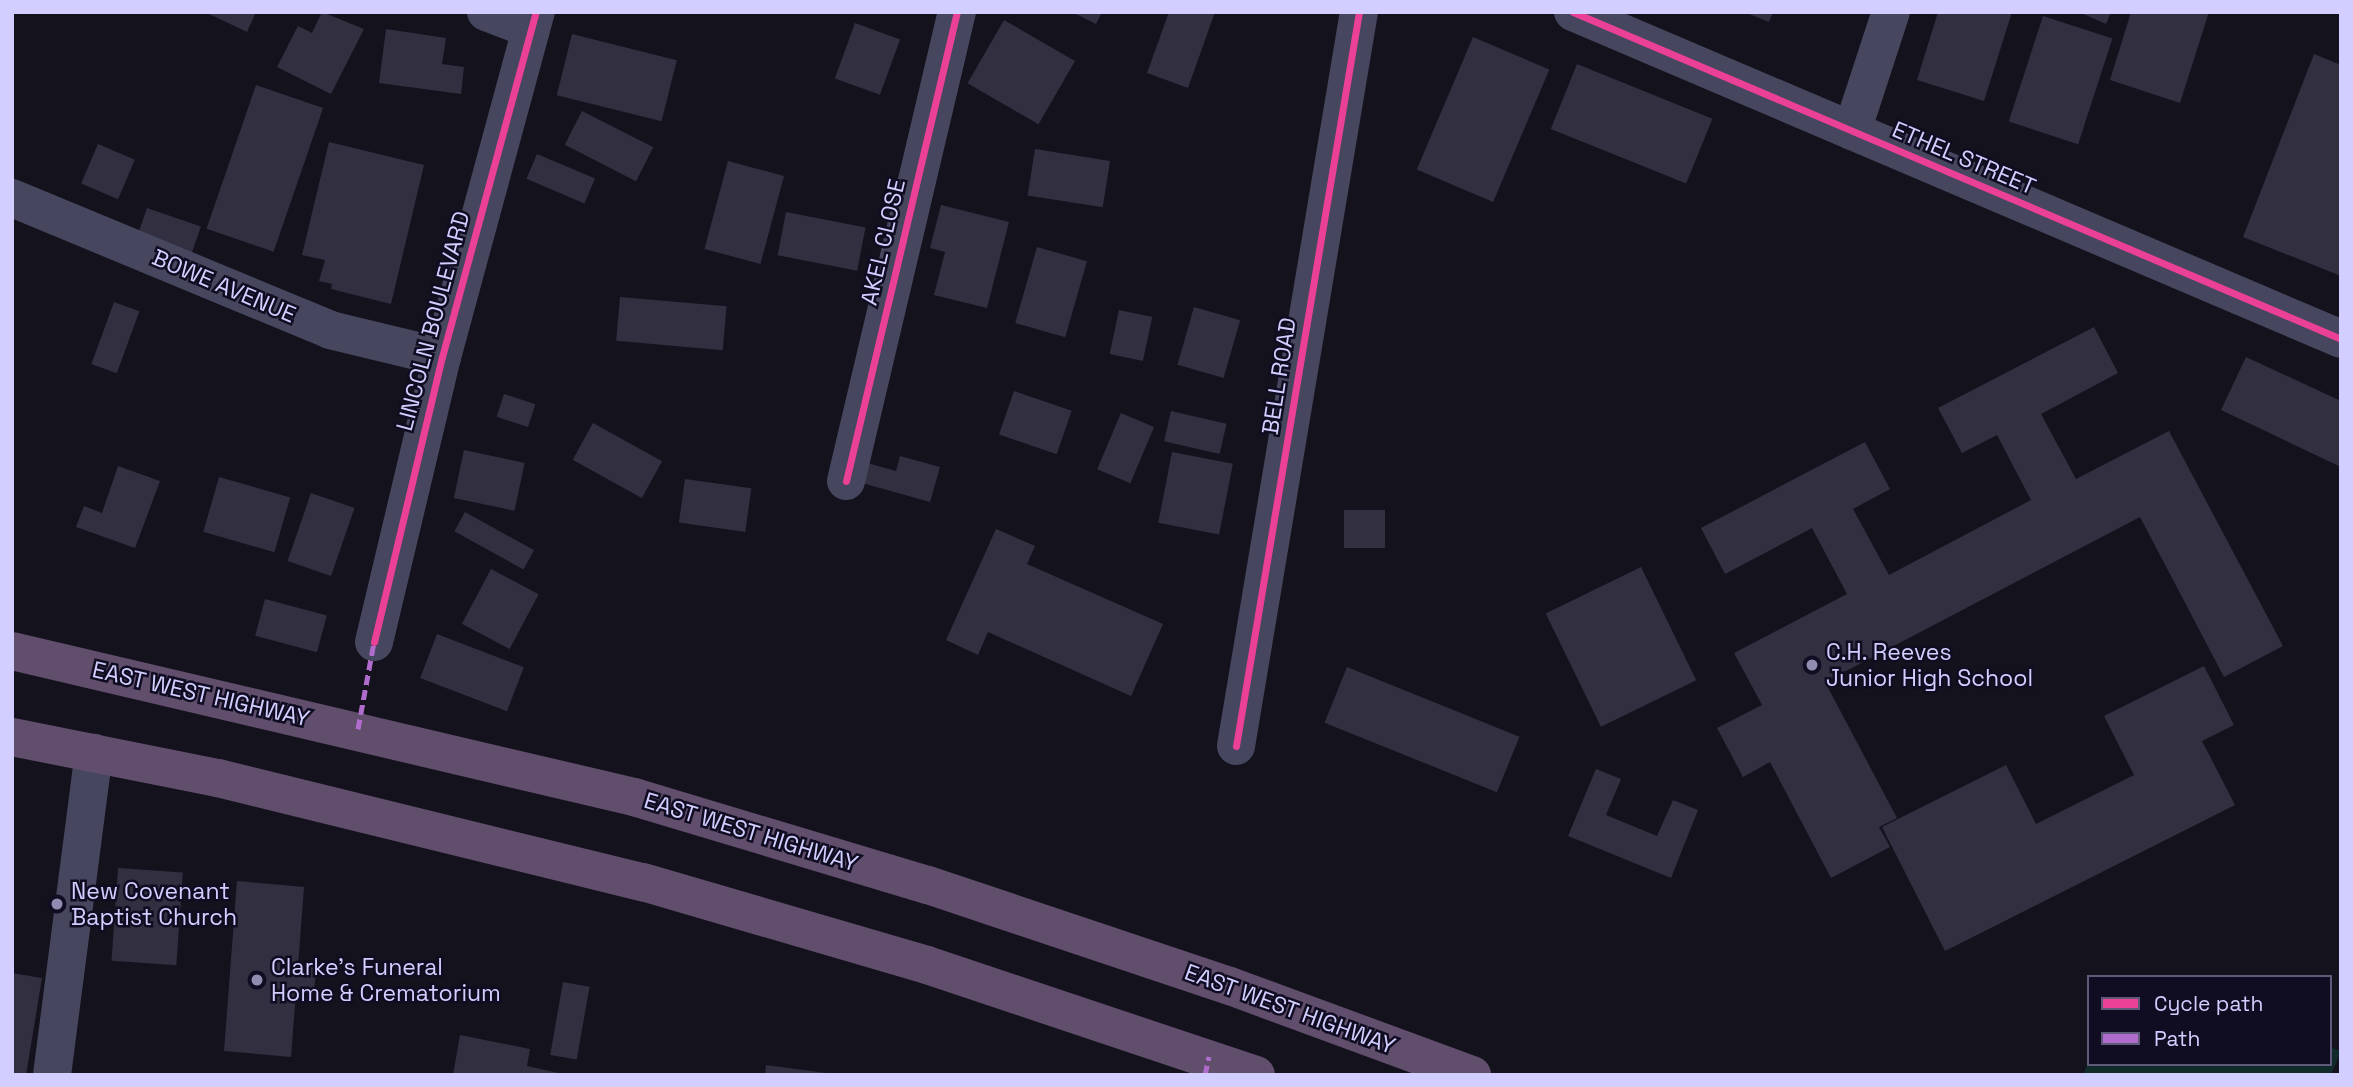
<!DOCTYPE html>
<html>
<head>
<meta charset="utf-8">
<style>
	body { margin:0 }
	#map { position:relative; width:2353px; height:1087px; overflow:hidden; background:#14121d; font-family:"Space Grotesk",sans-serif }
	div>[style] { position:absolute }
	.green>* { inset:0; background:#102929 }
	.building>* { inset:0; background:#322f40; transform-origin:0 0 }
	.minor>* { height:38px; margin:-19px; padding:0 19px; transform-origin:19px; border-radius:19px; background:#46465e }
	.trunk>* { height:38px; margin:-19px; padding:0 19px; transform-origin:19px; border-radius:19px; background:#604e6c }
	.quiet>* { height:5px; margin-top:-2.5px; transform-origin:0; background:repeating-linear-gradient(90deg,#b06ccc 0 10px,transparent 0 15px) }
	.cycleway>* { height:7px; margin:-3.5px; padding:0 3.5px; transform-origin:3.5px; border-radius:3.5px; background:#ea4096 }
	.dots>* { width:19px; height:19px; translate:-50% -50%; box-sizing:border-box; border:4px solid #100d22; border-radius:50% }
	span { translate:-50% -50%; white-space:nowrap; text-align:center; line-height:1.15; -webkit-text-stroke:5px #100d22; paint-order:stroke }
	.street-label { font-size:23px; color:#d2ceff }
	.poi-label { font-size:23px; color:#d2ceff }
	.left { translate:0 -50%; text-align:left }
	.frame { position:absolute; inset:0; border:14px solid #d2ceff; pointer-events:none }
	.legend { position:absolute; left:2087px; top:975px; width:245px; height:91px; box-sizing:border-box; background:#100d22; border:2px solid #5e5a7a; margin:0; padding:9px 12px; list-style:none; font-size:21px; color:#d2ceff }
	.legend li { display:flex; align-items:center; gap:14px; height:35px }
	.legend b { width:35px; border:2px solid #5e5a7a }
</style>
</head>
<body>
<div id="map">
	<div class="green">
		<i style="clip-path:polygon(2330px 1047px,2341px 1051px,2331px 1075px,2083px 1075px,2089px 1060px,2089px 1064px,2330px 1064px)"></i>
	</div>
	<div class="building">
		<i style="clip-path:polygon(205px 12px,256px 12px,247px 32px)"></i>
		<i style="clip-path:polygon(322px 12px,364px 29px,331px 94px,277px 67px,298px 26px,312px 33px)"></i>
		<i style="clip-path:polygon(1072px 12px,1102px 12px,1096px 24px)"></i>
		<i style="clip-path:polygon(1169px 12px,1215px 12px,1188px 88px,1147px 73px)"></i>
		<i style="clip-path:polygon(1744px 12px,1773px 12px,1769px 22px)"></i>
		<i style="clip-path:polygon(1938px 12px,2012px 12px,1984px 101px,1917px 80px)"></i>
		<i style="clip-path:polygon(2079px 12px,2111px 12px,2106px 24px)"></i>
		<i style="clip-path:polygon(2131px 12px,2209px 12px,2180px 103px,2110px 80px)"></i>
		<i style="left:2043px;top:16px;width:73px;height:111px;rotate:18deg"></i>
		<i style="left:1004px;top:20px;width:82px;height:73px;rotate:30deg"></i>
		<i style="left:855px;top:23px;width:48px;height:59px;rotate:20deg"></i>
		<i style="clip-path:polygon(386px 29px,446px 38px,442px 64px,464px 67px,461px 94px,379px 83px)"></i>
		<i style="left:572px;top:34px;width:108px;height:63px;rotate:14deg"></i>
		<i style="left:1473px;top:37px;width:83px;height:144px;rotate:23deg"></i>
		<i style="clip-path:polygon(2314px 54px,2341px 65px,2341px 276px,2243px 237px)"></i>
		<i style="left:1577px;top:64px;width:146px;height:70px;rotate:22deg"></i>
		<i style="left:256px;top:85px;width:71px;height:152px;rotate:19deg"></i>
		<i style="left:582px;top:111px;width:80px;height:38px;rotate:27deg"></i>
		<i style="clip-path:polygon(329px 142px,424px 165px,391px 304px,331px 289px,332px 284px,319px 281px,325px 260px,302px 255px)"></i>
		<i style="left:98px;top:144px;width:40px;height:43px;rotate:23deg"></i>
		<i style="left:1035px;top:149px;width:76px;height:47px;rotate:9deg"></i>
		<i style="left:537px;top:154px;width:63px;height:27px;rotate:23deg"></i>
		<i style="left:728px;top:161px;width:58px;height:91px;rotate:15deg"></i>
		<i style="clip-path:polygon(941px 205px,1009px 222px,987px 308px,934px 295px,945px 252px,930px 248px)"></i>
		<i style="left:147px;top:208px;width:57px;height:30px;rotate:19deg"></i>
		<i style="left:786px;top:212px;width:81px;height:44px;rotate:11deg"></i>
		<i style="left:1037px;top:247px;width:52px;height:79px;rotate:16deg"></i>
		<i style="left:620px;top:297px;width:107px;height:44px;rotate:5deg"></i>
		<i style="left:114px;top:302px;width:27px;height:66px;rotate:20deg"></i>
		<i style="left:1194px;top:307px;width:48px;height:60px;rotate:16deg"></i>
		<i style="left:1119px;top:310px;width:34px;height:45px;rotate:12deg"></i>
		<i style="clip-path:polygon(2094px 327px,2118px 373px,2041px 414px,2076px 479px,2169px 431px,2283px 646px,2224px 677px,2140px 517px,1825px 682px,1897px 818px,1879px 827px,1890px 847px,1831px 878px,1770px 762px,1743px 777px,1717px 728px,1762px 705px,1734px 653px,1847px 594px,1812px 528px,1725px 574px,1701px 528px,1865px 442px,1890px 489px,1853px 509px,1889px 575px,2031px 500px,1997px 435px,1962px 453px,1938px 408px)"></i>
		<i style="clip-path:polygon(2246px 357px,2341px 401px,2341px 467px,2221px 410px)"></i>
		<i style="left:1014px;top:391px;width:61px;height:46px;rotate:19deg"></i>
		<i style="left:504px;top:394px;width:33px;height:24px;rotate:18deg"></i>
		<i style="left:1171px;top:411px;width:57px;height:31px;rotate:13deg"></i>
		<i style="left:1121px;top:413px;width:36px;height:61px;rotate:23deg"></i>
		<i style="left:593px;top:423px;width:79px;height:42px;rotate:29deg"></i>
		<i style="left:464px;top:450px;width:62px;height:49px;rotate:12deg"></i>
		<i style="left:1172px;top:452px;width:62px;height:72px;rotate:11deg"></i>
		<i style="clip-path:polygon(900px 456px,940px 467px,930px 502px,862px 483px,867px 463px,896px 471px)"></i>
		<i style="clip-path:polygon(118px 466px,160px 481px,135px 548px,76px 527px,84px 506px,102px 513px)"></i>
		<i style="left:219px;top:477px;width:74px;height:57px;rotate:16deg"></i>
		<i style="left:685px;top:479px;width:67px;height:44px;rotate:8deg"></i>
		<i style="left:311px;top:493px;width:46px;height:72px;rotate:19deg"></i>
		<i style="left:1344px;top:510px;width:41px;height:38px"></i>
		<i style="left:465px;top:512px;width:79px;height:22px;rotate:29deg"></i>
		<i style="clip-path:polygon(996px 529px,1035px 546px,1027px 564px,1163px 624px,1131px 696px,988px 632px,978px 655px,946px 640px)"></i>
		<i style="left:1641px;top:567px;width:126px;height:106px;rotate:64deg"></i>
		<i style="left:491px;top:569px;width:54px;height:62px;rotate:28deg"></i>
		<i style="left:265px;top:599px;width:64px;height:38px;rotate:15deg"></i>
		<i style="left:437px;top:634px;width:93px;height:47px;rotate:21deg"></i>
		<i style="clip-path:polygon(2204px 666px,2234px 725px,2202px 741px,2235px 805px,1945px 951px,1882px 827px,2006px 765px,2036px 824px,2134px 775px,2104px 716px)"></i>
		<i style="left:1347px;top:667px;width:186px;height:60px;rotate:22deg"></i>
		<i style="clip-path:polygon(1596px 769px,1621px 779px,1606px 815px,1657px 836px,1673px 800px,1698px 810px,1671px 878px,1568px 836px)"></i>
		<i style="left:118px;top:868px;width:65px;height:93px;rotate:4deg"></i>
		<i style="clip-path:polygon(237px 881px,304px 887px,298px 966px,316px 967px,314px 994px,296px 992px,291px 1057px,224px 1051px)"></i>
		<i style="clip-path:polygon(12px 973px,42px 978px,26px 1075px,12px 1075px)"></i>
		<i style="left:563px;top:982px;width:27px;height:74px;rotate:10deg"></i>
		<i style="clip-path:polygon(460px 1035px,530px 1049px,527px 1066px,567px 1075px,453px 1075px)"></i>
		<i style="clip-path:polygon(766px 1065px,826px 1073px,826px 1075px,765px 1075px)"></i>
	</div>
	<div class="minor">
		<i style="left:486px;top:12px;width:48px;rotate:20.7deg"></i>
		<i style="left:1573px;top:12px;width:835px;rotate:23.06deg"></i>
		<i style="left:1852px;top:131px;width:125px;rotate:-71.9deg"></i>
		<i style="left:12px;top:198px;width:344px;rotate:22.5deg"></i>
		<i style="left:330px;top:330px;width:115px;rotate:13.6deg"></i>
		<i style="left:846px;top:481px;width:482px;rotate:-76.7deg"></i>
		<i style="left:374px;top:642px;width:293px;rotate:-76.6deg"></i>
		<i style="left:442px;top:357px;width:358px;rotate:-74.8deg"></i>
		<i style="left:1236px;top:746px;width:744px;rotate:-80.49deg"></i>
		<i style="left:52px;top:1075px;width:325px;rotate:-82.6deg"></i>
	</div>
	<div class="trunk">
		<i style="left:12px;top:651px;width:639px;rotate:13.21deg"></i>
		<i style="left:634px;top:797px;width:307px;rotate:16.7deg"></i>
		<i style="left:928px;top:885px;width:318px;rotate:18.5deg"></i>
		<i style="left:1230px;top:986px;width:258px;rotate:20.2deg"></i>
		<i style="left:12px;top:737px;width:210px;rotate:11.3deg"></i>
		<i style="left:218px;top:778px;width:438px;rotate:13.8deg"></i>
		<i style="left:643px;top:882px;width:296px;rotate:16.3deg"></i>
		<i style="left:927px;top:965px;width:347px;rotate:18.5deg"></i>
	</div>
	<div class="quiet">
		<i style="left:358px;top:729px;width:88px;rotate:-79.6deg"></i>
		<i style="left:1205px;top:1075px;width:19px;rotate:-78deg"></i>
	</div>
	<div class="cycleway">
		<i style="left:1573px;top:12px;width:835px;rotate:23.06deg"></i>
		<i style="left:846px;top:481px;width:482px;rotate:-76.7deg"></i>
		<i style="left:374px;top:642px;width:293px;rotate:-76.6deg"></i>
		<i style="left:442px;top:357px;width:358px;rotate:-74.8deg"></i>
		<i style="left:1236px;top:746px;width:744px;rotate:-80.49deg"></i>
	</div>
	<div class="dots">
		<i style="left:1812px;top:665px;background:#908cb0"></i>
		<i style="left:57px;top:904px;background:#908cb0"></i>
		<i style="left:257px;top:980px;background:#908cb0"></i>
	</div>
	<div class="street-label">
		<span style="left:1964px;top:158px;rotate:23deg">ETHEL STREET</span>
		<span style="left:883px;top:242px;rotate:-77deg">AKEL CLOSE</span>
		<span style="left:224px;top:286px;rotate:23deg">BOWE AVENUE</span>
		<span style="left:433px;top:321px;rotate:-75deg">LINCOLN BOULEVARD</span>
		<span style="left:1279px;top:376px;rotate:-81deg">BELL ROAD</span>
		<span style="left:201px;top:694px;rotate:13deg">EAST WEST HIGHWAY</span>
		<span style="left:751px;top:832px;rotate:17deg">EAST WEST HIGHWAY</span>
		<span style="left:1290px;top:1009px;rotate:20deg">EAST WEST HIGHWAY</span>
	</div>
	<div class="poi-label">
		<span class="left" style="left:1826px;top:665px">C.H. Reeves<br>Junior High School</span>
		<span class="left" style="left:71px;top:904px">New Covenant<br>Baptist Church</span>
		<span class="left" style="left:271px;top:980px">Clarke's Funeral<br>Home &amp; Crematorium</span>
	</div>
	<div class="frame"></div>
	<ul class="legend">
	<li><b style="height:9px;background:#ea4096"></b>Cycle path</li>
	<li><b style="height:9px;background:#b06ccc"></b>Path</li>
	</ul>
</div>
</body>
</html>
